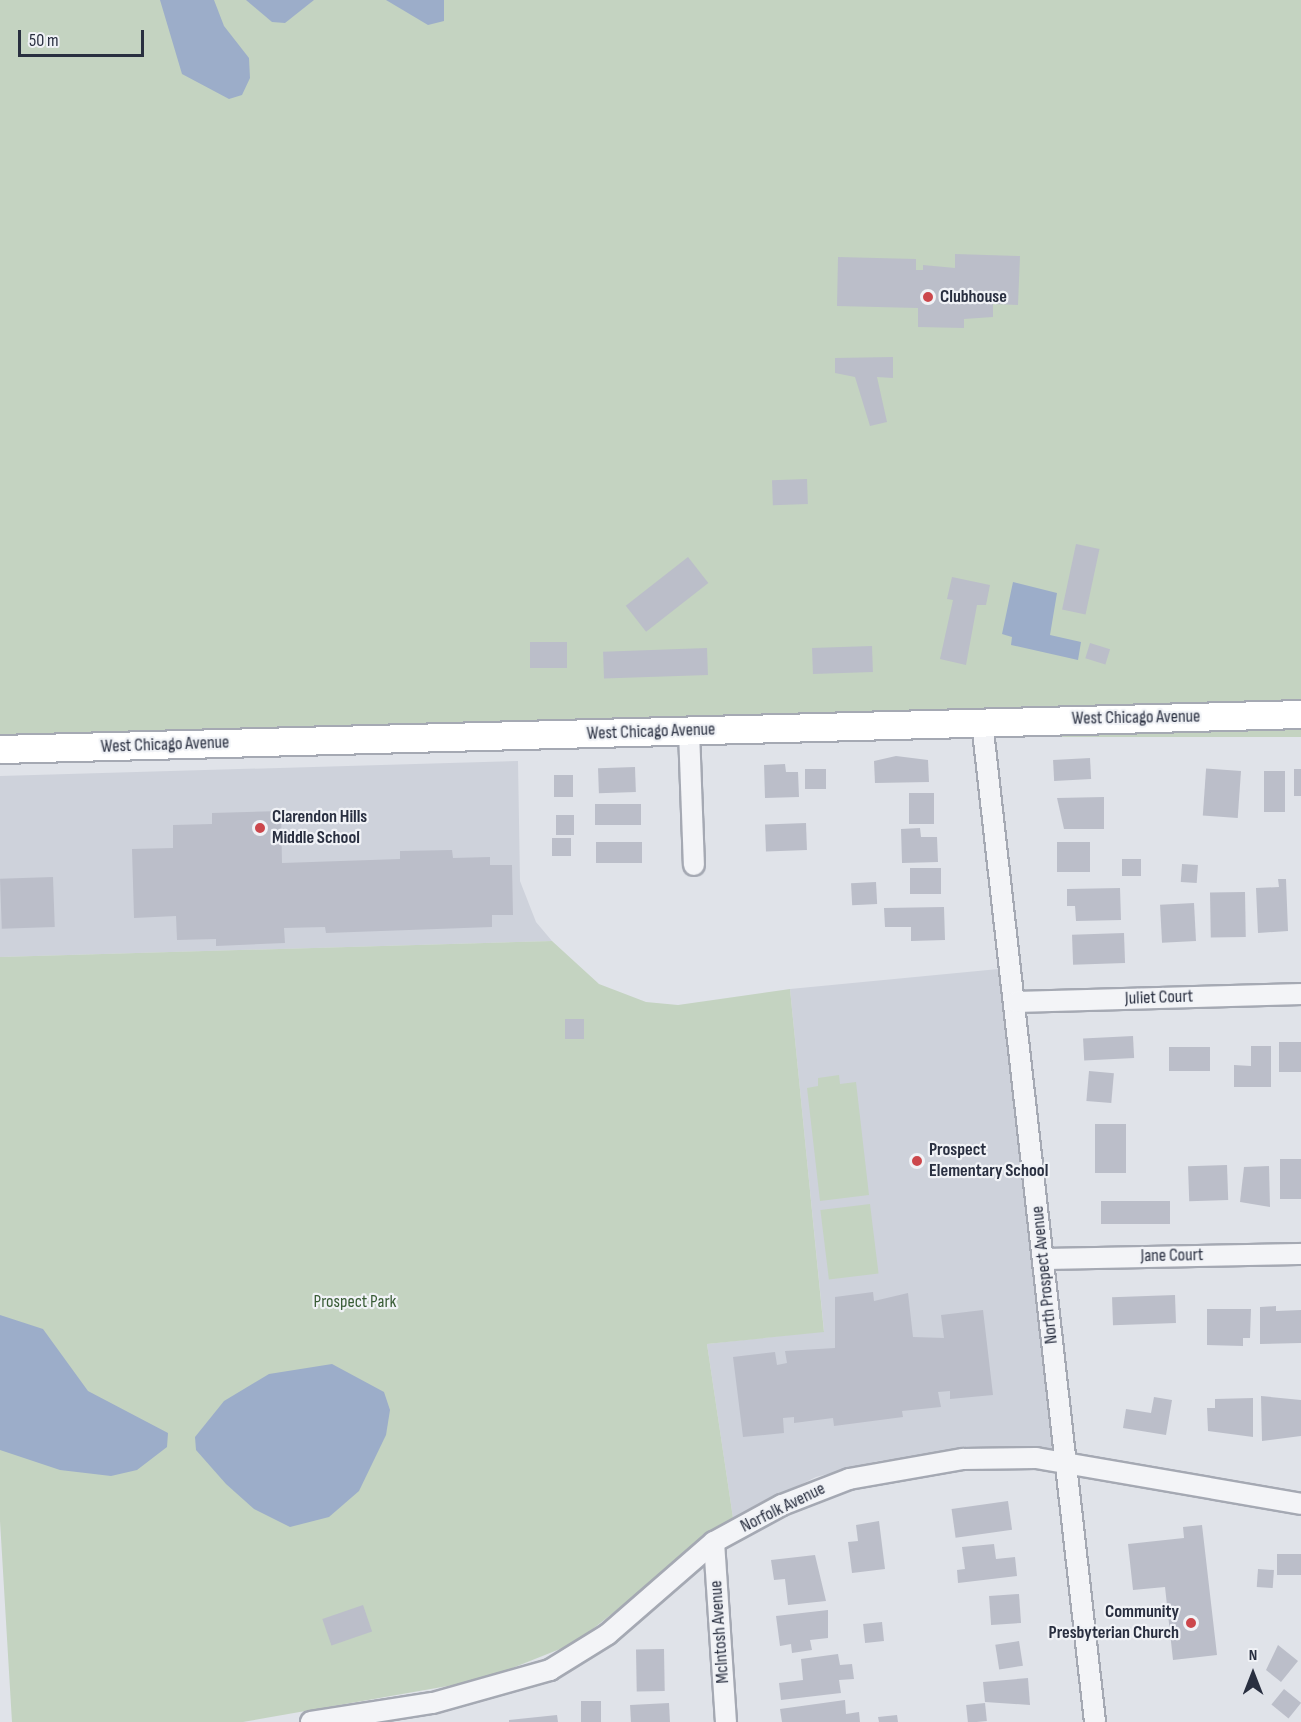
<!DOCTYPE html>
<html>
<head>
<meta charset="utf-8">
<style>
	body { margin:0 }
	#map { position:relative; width:1301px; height:1722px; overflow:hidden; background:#e0e3e9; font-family:"Sofia Sans Condensed",sans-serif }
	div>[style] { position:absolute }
	.built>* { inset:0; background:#ced2db }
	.green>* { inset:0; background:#c4d3c1; transform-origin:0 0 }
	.water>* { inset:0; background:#9cadc9 }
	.building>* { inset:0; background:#bbbec9; transform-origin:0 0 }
	.roads { filter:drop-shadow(2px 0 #a5a9b3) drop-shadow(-2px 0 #a5a9b3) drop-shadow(0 2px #a5a9b3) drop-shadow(0 -2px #a5a9b3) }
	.minor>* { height:20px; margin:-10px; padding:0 10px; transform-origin:10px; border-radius:10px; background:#f3f4f7 }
	.secondary>* { height:27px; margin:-13.5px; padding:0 13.5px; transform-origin:13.5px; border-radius:13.5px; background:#fff }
	.dots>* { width:16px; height:16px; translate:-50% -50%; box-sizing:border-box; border:3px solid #f0f2f6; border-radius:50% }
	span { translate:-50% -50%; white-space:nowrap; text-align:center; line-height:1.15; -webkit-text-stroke:4.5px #f0f2f6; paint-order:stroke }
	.poi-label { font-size:18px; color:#292f40; font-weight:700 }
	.left { translate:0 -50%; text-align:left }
	.right { translate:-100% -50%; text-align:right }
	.street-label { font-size:18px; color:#292f40 }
	.park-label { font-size:18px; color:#395c36 }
	.north { position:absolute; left:1223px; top:1644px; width:60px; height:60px; -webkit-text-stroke:4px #f0f2f6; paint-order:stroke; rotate:0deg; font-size:16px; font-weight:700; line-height:24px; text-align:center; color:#292f40 }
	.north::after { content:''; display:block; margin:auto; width:21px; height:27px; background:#292f40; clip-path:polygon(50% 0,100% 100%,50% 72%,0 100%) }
	.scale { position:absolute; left:18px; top:30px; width:126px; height:27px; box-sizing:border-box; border:3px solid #292f40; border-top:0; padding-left:8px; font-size:18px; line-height:21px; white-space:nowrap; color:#292f40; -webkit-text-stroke:4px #f0f2f6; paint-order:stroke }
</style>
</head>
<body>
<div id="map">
	<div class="built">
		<i style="clip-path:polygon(518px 761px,520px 881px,536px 922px,552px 941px,0 957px,0 776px)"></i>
		<i style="clip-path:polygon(1009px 968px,1054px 1450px,984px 1449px,878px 1461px,816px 1477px,733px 1518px,707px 1344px,824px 1331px,790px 989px)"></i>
	</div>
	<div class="green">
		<i style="left:0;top:0;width:1301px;height:737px"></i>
		<i style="clip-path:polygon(552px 941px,599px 984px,646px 1002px,678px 1005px,790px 989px,824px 1332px,707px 1344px,733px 1518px,575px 1643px,482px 1680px,243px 1722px,12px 1722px,0 1521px,0 957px)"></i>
		<i style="clip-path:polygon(839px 1075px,840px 1084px,856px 1082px,869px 1195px,820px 1201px,807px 1088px,818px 1086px,818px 1078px)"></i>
		<i style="left:870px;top:1204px;width:70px;height:50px;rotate:83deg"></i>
	</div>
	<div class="water">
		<i style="clip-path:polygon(160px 0,214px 0,224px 26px,249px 58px,250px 78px,242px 95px,229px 99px,182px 74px)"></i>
		<i style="clip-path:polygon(246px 0,314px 0,285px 23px,272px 22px)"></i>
		<i style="clip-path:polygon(386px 0,444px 0,444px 21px,428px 25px)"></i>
		<i style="clip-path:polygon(1013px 582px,1057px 593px,1050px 635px,1081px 642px,1078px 660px,1011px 645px,1012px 637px,1002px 634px)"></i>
		<i style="clip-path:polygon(0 1315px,43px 1329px,88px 1391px,168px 1433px,167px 1447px,137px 1470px,111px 1476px,60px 1470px,0 1450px)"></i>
		<i style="clip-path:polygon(332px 1364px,384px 1392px,390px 1410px,386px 1435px,359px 1491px,329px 1517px,290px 1527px,254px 1509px,226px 1484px,196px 1450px,195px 1437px,224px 1401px,269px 1374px)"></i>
	</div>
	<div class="building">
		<i style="clip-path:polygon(955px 254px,1020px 256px,1018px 305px,993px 304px,993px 317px,964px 319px,964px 328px,918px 327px,918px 308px,837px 306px,838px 257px,916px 259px,916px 270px,923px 270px,923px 265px,955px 268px)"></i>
		<i style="clip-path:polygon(893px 357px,893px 378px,877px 377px,887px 422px,870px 426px,855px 377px,835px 373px,835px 358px)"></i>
		<i style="left:807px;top:479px;width:25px;height:35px;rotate:88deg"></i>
		<i style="left:1076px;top:544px;width:24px;height:67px;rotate:12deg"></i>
		<i style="left:688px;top:557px;width:33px;height:79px;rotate:52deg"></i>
		<i style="clip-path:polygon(952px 577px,990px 585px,986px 605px,977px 605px,966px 665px,940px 659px,953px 600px,947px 599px)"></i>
		<i style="left:567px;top:642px;width:26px;height:37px;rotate:90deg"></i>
		<i style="left:1090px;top:643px;width:21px;height:16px;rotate:17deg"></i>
		<i style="left:872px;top:646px;width:26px;height:60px;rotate:88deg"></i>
		<i style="left:707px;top:648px;width:27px;height:104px;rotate:88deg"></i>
		<i style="clip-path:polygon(896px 756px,928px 760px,929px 782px,875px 783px,874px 761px)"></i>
		<i style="left:1090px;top:758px;width:21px;height:37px;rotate:87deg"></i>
		<i style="clip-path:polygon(785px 764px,786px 772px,798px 772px,799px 797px,765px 798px,764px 765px)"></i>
		<i style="left:635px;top:767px;width:25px;height:37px;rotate:88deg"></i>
		<i style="left:826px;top:769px;width:20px;height:21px;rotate:90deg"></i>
		<i style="left:1301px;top:769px;width:27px;height:7px;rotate:90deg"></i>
		<i style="left:1241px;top:771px;width:47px;height:35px;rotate:94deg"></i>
		<i style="left:1264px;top:771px;width:21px;height:41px"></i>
		<i style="left:554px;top:775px;width:19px;height:22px"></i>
		<i style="left:909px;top:793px;width:25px;height:31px"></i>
		<i style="clip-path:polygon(1104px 797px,1104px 829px,1064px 829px,1057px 798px)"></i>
		<i style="left:641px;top:804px;width:21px;height:46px;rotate:90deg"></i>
		<i style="clip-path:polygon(281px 811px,282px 863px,400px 859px,400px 851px,452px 850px,453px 858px,490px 857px,490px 865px,512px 865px,513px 915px,492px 915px,492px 927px,326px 933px,325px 927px,284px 928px,285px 943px,216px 946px,216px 939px,177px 940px,176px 916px,134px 918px,132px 849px,173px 848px,173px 825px,212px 824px,212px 813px)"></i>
		<i style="left:556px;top:815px;width:18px;height:20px"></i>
		<i style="left:806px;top:823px;width:27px;height:41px;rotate:88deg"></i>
		<i style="clip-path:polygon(920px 828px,921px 837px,937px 837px,938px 862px,902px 863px,901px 829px)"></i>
		<i style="left:552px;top:838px;width:19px;height:18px"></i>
		<i style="left:642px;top:842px;width:21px;height:46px;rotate:90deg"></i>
		<i style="left:1057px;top:842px;width:33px;height:30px"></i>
		<i style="left:1141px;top:859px;width:17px;height:19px;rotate:90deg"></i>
		<i style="left:1182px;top:864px;width:16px;height:18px;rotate:4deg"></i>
		<i style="left:910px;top:868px;width:31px;height:26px"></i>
		<i style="left:53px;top:877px;width:50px;height:53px;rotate:88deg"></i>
		<i style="clip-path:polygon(1278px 879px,1286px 879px,1288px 931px,1258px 933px,1256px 888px,1279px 887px)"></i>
		<i style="left:876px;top:882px;width:22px;height:25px;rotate:87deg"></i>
		<i style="clip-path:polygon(1120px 888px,1121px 920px,1076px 921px,1075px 906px,1067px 906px,1067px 889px)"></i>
		<i style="left:1245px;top:892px;width:45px;height:35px;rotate:89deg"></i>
		<i style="left:1194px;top:903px;width:38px;height:34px;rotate:87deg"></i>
		<i style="clip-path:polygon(944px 907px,945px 940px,911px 941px,911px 927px,885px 927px,884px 908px)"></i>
		<i style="left:1124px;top:933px;width:30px;height:52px;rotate:88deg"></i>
		<i style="left:584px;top:1019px;width:20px;height:19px;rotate:90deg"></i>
		<i style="left:1133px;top:1036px;width:22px;height:50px;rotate:87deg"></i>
		<i style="left:1279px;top:1042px;width:22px;height:30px"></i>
		<i style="clip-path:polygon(1251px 1046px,1271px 1046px,1271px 1087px,1234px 1087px,1234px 1065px,1251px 1066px)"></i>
		<i style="left:1169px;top:1047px;width:41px;height:24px"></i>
		<i style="left:1089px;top:1071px;width:25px;height:30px;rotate:5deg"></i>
		<i style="left:1126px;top:1124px;width:49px;height:31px;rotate:90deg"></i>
		<i style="left:1280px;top:1159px;width:21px;height:40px"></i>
		<i style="left:1227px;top:1165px;width:35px;height:39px;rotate:88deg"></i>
		<i style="clip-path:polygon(1269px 1166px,1270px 1207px,1240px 1202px,1244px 1167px)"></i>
		<i style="left:1170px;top:1201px;width:23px;height:69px;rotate:90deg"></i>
		<i style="clip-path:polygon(873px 1292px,874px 1301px,908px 1293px,913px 1337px,944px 1338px,941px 1315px,983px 1310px,993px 1395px,950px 1399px,950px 1391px,938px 1392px,941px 1407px,902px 1411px,903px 1417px,834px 1426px,833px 1418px,794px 1423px,794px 1417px,783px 1418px,784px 1433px,743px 1437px,733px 1357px,775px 1352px,777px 1365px,787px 1363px,785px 1351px,835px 1348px,835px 1297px)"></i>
		<i style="left:1175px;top:1295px;width:28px;height:63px;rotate:88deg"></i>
		<i style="clip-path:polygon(1276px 1306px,1276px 1311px,1301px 1310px,1301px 1343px,1260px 1344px,1260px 1307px)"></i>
		<i style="clip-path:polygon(1207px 1309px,1251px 1309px,1250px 1338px,1243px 1338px,1243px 1346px,1207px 1345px)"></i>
		<i style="clip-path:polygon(1261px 1396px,1301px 1400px,1301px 1436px,1262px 1441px)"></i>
		<i style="clip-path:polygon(1154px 1397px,1172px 1400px,1166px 1435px,1123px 1428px,1126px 1409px,1151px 1413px)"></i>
		<i style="clip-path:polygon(1253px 1398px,1253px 1437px,1208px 1431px,1207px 1408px,1215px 1408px,1215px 1399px)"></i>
		<i style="left:1008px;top:1501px;width:29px;height:57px;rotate:82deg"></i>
		<i style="clip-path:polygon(879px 1521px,885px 1569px,852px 1573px,848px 1542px,858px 1541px,856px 1525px)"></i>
		<i style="clip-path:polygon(1202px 1525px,1217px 1655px,1173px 1660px,1165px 1587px,1133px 1590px,1128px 1544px,1184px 1538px,1183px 1527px)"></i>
		<i style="clip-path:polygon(994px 1544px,996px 1559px,1015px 1557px,1017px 1576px,958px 1583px,957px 1570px,965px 1569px,962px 1547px)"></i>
		<i style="left:1277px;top:1554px;width:24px;height:21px"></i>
		<i style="clip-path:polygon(815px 1555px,826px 1601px,788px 1605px,785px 1579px,774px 1580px,771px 1560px)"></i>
		<i style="left:1258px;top:1569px;width:16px;height:18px;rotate:4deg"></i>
		<i style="left:1019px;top:1594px;width:29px;height:30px;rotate:86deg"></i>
		<i style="left:363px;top:1605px;width:28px;height:43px;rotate:71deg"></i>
		<i style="clip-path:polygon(828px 1610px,828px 1638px,810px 1640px,812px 1650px,792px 1653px,791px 1644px,780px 1646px,776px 1616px)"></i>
		<i style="left:882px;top:1622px;width:19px;height:19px;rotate:84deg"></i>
		<i style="left:1019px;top:1641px;width:25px;height:24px;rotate:81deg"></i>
		<i style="clip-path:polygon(1278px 1645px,1298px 1661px,1281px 1682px,1266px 1670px)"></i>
		<i style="left:664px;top:1649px;width:42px;height:28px;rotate:89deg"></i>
		<i style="clip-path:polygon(838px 1654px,840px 1665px,852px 1664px,854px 1679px,839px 1680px,841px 1693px,781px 1700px,779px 1683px,803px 1680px,801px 1659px)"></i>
		<i style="clip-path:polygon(1028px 1678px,1030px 1705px,985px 1702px,983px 1682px)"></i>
		<i style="left:1284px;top:1689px;width:22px;height:20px;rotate:39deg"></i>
		<i style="clip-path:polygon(845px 1700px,846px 1714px,859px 1712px,860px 1722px,782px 1722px,780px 1709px)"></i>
		<i style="left:581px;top:1701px;width:20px;height:21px"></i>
		<i style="left:669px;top:1703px;width:19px;height:39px;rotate:87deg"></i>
		<i style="left:985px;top:1703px;width:18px;height:19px;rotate:84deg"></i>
		<i style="clip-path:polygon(557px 1715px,558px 1722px,509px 1722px,509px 1720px)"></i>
		<i style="clip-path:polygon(897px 1715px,898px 1722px,879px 1722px,878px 1717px)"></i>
	</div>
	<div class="roads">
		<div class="minor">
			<i style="left:982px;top:722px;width:1006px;rotate:83.55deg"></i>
			<i style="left:689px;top:731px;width:134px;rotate:87.9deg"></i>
			<i style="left:1017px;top:1002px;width:284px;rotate:-1.6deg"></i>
			<i style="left:1043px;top:1259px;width:258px;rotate:-1.1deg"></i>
			<i style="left:714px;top:1542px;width:180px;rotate:86.2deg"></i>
			<i style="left:311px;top:1722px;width:123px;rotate:-8.9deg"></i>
			<i style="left:433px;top:1703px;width:122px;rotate:-15.8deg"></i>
			<i style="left:550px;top:1670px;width:68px;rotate:-31.8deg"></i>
			<i style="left:608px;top:1634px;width:140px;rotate:-41deg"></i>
			<i style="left:714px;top:1542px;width:77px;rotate:-28.6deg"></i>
			<i style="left:782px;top:1505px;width:72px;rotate:-21.2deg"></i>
			<i style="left:849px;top:1479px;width:116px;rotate:-10deg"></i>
			<i style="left:963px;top:1459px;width:73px;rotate:-0.8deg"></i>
			<i style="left:1036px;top:1458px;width:269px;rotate:9.8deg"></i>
		</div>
		<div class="secondary">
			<i style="left:0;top:749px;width:1301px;rotate:-1.54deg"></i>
		</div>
	</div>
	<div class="dots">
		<i style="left:928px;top:297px;background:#cc474c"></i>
		<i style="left:260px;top:828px;background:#cc474c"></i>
		<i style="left:917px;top:1161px;background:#cc474c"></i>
		<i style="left:1191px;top:1623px;background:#cc474c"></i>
	</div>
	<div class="poi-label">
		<span class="left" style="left:940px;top:297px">Clubhouse</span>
		<span class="left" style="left:272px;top:828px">Clarendon Hills<br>Middle School</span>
		<span class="left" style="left:929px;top:1161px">Prospect<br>Elementary School</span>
		<span class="right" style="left:1179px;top:1623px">Community<br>Presbyterian Church</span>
	</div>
	<div class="street-label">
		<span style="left:1136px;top:718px;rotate:-1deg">West Chicago Avenue</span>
		<span style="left:651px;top:732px;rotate:-2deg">West Chicago Avenue</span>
		<span style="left:165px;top:745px;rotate:-2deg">West Chicago Avenue</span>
		<span style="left:1159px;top:998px;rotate:-2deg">Juliet Court</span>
		<span style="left:1172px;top:1256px;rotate:-1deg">Jane Court</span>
		<span style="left:1045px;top:1275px;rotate:-96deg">North Prospect Avenue</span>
		<span style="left:783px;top:1508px;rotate:-26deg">Norfolk Avenue</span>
		<span style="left:720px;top:1632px;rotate:-94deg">McIntosh Avenue</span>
	</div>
	<div class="park-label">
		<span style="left:355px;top:1302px">Prospect Park</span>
	</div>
	<div class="north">N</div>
	<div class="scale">50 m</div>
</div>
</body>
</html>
